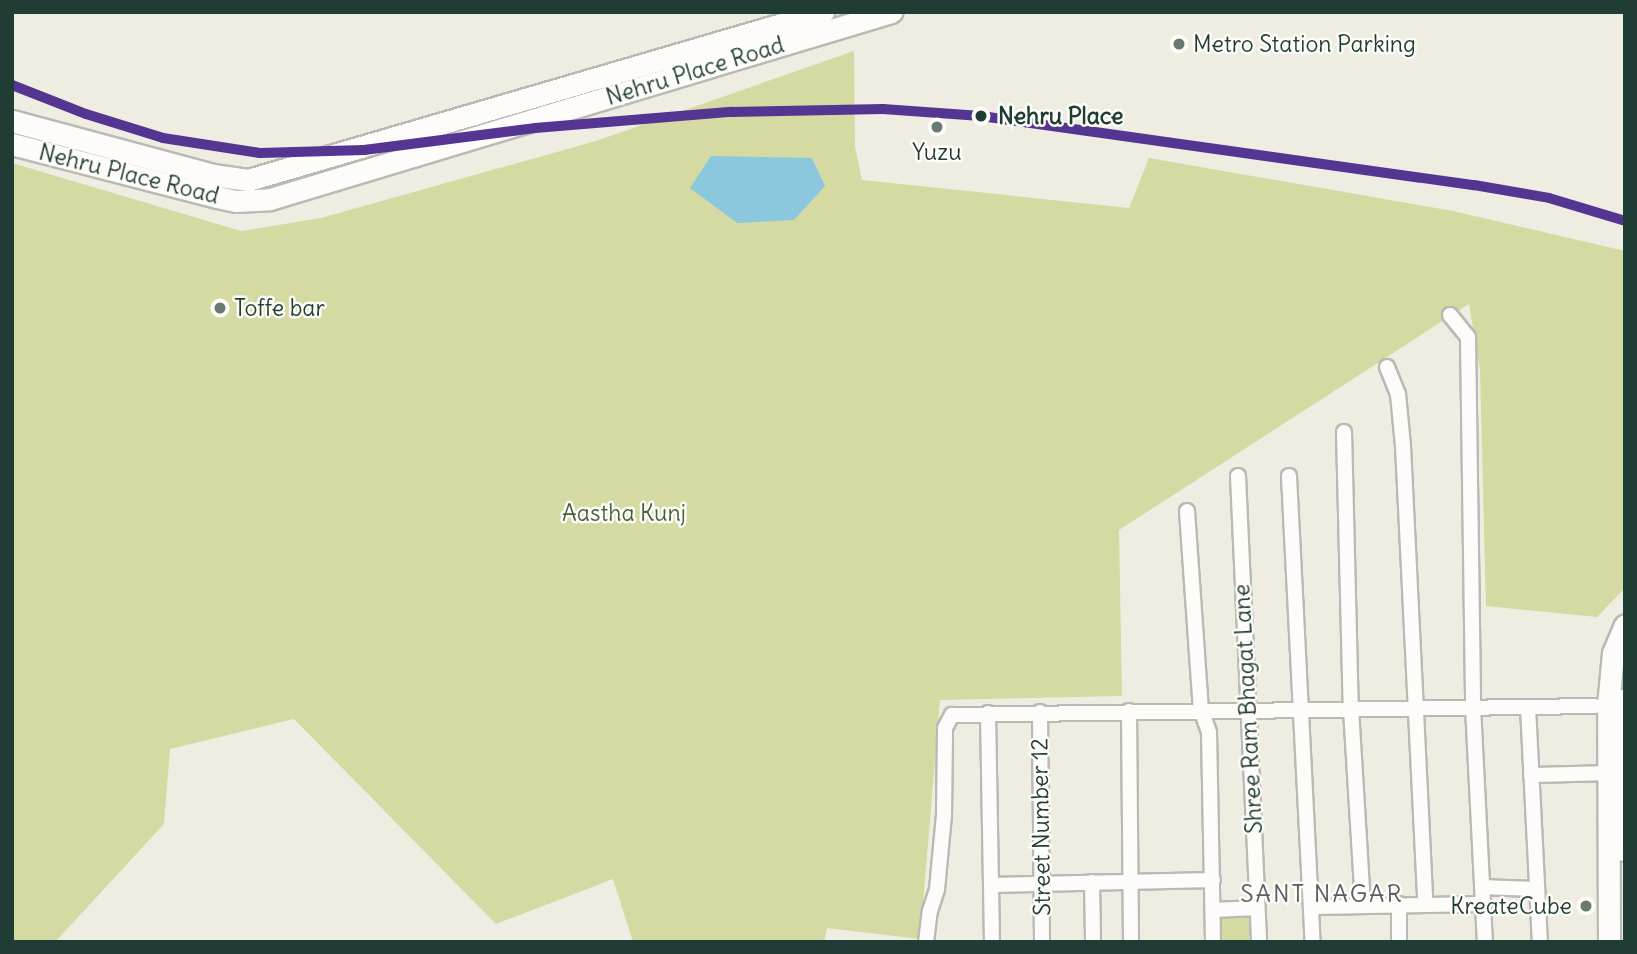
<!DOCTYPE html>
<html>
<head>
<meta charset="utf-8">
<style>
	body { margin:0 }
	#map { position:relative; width:1637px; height:954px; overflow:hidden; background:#efece2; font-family:Delius,sans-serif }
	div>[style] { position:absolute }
	.green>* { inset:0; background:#d4daa2; transform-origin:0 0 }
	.water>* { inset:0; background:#8bc8de }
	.roads { filter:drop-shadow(2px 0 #b9bab3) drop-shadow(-2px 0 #b9bab3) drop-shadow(0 2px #b9bab3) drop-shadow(0 -2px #b9bab3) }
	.street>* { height:14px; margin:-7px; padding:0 7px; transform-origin:7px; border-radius:7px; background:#fdfcfb }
	.secondary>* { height:21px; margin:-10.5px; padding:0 10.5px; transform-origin:10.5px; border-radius:10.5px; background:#fdfcfb }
	.metro-1>* { height:10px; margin:-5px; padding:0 5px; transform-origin:5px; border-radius:5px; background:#553592 }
	.dots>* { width:19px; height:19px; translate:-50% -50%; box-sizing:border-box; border:4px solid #fdfcf7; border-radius:50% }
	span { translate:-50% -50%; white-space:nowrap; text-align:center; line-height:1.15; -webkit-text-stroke:5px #fdfcf7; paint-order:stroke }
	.poi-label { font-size:23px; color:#1f3d34 }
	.left { translate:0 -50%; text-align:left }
	.right { translate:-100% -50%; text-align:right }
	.street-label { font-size:23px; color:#1f3d34 }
	.stop-label { font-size:23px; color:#1f3d34; font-weight:700 }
	.park-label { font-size:23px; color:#476042 }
	.neighbourhood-label { font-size:24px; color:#5a5d63; letter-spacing:2px }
	.frame { position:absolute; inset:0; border:14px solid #1f3d34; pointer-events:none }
</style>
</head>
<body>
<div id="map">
	<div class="green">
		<i style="clip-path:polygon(854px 51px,855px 147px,862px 180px,1129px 208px,1149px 158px,1453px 211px,1625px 251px,1625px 588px,1597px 617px,1486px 606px,1480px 370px,1469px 304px,1119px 530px,1122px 696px,940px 700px,920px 939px,827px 928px,824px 942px,633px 942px,613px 879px,496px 924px,294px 719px,170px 749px,164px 824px,55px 942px,12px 942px,12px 163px,241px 231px,321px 218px,596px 141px)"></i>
		<i style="left:1257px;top:908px;width:34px;height:40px;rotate:87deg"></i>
	</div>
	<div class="water">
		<i style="clip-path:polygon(711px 156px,812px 158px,825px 186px,794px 220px,737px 223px,690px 188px)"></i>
	</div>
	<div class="roads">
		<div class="street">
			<i style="left:1450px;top:315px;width:28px;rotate:51deg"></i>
			<i style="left:1468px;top:337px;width:370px;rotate:89.2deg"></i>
			<i style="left:1473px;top:707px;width:235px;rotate:87.1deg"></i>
			<i style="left:1387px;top:367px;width:29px;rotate:68deg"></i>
			<i style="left:1398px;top:394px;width:52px;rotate:84.5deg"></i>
			<i style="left:1403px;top:446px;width:458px;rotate:87.2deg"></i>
			<i style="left:1344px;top:432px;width:277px;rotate:88.6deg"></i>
			<i style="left:1351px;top:709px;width:196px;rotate:86.5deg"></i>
			<i style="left:1238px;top:476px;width:466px;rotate:87.4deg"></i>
			<i style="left:1289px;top:476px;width:467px;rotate:87.1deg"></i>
			<i style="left:1187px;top:511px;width:199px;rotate:86deg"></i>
			<i style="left:1201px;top:710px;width:23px;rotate:70deg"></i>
			<i style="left:1209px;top:732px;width:210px;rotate:88.9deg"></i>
			<i style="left:1528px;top:707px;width:235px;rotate:87.1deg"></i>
			<i style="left:1129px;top:711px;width:231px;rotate:89.5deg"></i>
			<i style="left:1040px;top:712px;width:230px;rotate:89.5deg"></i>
			<i style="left:988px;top:713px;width:229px;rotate:89deg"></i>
			<i style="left:1531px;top:775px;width:83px;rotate:-1.4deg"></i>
			<i style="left:1092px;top:882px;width:60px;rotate:89deg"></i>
			<i style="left:991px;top:885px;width:222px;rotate:-1.3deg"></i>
			<i style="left:1482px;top:887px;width:55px;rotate:2.1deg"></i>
			<i style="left:1399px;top:904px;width:38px;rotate:90deg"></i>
			<i style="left:1312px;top:907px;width:171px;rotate:-1deg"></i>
			<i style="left:1213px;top:910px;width:44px;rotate:-2.6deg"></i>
			<i style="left:926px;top:942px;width:31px;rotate:-83deg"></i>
			<i style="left:930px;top:911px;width:23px;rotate:-72deg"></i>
			<i style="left:937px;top:889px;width:74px;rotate:-84.6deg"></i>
			<i style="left:944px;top:815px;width:87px;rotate:-89.3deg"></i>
			<i style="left:945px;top:728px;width:15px;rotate:-62deg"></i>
			<i style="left:952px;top:715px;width:643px;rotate:-0.8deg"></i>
		</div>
		<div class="secondary">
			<i style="left:12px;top:121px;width:208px;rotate:15deg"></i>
			<i style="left:213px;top:175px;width:35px;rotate:8deg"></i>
			<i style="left:248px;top:180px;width:599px;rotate:-16.29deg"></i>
			<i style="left:12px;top:144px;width:212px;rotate:14.5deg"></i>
			<i style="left:217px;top:197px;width:19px;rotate:12deg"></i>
			<i style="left:236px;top:201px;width:34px;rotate:-3deg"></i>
			<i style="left:270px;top:199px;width:649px;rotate:-16.76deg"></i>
			<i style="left:1622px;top:700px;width:150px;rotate:89.6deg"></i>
			<i style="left:1609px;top:942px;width:236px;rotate:-90.2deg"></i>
			<i style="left:1608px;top:706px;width:53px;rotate:-84.6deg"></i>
			<i style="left:1613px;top:653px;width:30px;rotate:-67deg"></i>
		</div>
	</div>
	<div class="metro-1">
		<i style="left:12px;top:85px;width:79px;rotate:21.4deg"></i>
		<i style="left:86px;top:114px;width:81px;rotate:17.3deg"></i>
		<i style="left:163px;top:138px;width:98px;rotate:8.8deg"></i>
		<i style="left:260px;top:153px;width:104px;rotate:-1.7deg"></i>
		<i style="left:364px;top:150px;width:172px;rotate:-7.3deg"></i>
		<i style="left:535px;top:128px;width:197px;rotate:-4.7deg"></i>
		<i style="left:731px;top:112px;width:152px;rotate:-1.1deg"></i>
		<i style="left:883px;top:109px;width:98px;rotate:4.1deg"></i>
		<i style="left:981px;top:116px;width:498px;rotate:8deg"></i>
		<i style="left:1474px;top:185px;width:76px;rotate:9.8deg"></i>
		<i style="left:1549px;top:198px;width:79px;rotate:16.8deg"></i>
	</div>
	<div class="dots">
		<i style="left:1179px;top:44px;background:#687a71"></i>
		<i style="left:981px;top:116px;background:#1f3d34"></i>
		<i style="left:937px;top:127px;background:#687a71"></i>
		<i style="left:220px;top:308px;background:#687a71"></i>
		<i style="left:1586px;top:906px;background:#687a71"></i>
	</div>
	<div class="poi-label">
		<span class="left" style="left:1193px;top:44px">Metro Station Parking</span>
		<span style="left:937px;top:152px">Yuzu</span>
		<span class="left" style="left:234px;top:308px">Toffe bar</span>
		<span class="right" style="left:1572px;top:906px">KreateCube</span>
	</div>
	<div class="street-label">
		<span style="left:695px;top:71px;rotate:-17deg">Nehru Place Road</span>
		<span style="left:129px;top:174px;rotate:14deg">Nehru Place Road</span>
		<span style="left:1248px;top:709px;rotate:-93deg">Shree Ram Bhagat Lane</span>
		<span style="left:1041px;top:827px;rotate:-91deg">Street Number 12</span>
	</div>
	<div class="stop-label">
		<span class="left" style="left:998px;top:116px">Nehru Place</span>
	</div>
	<div class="park-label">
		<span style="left:624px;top:513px">Aastha Kunj</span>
	</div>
	<div class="neighbourhood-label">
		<span style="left:1322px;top:894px">SANT NAGAR</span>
	</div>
	<div class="frame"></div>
</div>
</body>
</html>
